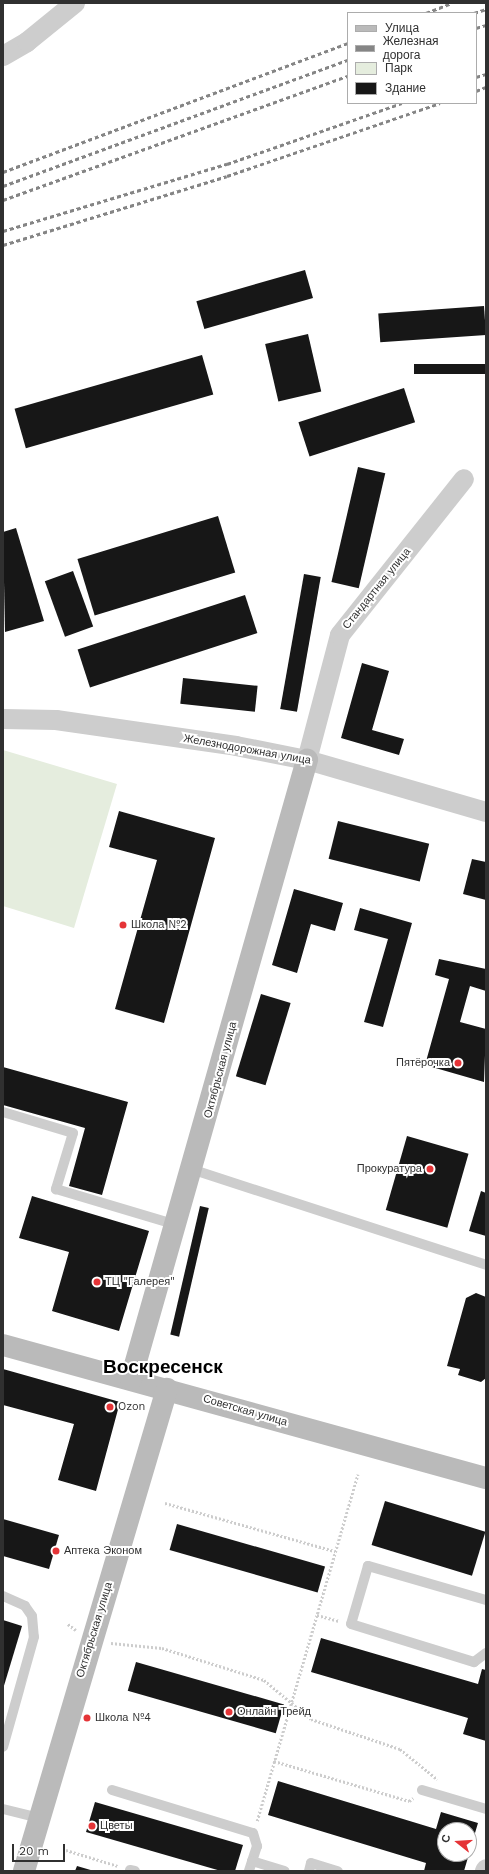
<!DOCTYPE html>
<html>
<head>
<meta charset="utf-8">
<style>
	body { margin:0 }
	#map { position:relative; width:489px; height:1874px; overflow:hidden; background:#fff; font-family:"Work Sans",sans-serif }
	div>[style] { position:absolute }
	.green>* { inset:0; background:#e5edde }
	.building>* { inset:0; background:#171717; transform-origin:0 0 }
	.path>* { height:2.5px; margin-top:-1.25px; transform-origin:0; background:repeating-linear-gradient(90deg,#cdcdcd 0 2px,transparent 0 4px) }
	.lane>* { height:10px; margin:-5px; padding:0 5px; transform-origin:5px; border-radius:5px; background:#cdcdcd }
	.street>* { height:20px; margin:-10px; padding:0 10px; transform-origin:10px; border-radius:10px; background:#cdcdcd }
	.secondary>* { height:22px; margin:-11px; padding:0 11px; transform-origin:11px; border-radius:11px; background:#bababa }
	.rail>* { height:3px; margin-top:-1.5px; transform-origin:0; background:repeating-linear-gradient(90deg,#858585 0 4px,transparent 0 7px) }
	.dots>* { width:11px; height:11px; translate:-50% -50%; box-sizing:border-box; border:2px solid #fff; border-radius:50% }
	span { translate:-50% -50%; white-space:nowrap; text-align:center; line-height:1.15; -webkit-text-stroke:4px #fff; paint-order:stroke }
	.street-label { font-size:11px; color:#303030 }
	.poi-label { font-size:11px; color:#303030 }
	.left { translate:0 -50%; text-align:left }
	.right { translate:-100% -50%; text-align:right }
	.town-label { font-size:19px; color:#000; font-weight:700 }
	.frame { position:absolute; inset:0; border:4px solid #303030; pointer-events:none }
	.legend { position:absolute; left:347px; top:12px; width:130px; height:92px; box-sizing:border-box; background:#fff; border:1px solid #acacac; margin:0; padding:5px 7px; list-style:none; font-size:12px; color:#303030 }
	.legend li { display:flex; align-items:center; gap:8px; height:20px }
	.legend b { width:20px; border:1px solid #acacac }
	.north { position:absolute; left:437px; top:1822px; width:40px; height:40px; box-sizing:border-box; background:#fff; border:1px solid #acacac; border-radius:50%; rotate:287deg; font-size:11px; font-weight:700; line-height:16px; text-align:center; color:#303030 }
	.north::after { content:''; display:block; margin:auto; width:14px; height:18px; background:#e53437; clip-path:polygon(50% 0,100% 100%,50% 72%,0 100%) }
	.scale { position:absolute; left:12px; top:1844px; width:53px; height:18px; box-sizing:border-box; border:2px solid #303030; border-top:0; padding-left:5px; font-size:12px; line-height:14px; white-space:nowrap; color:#303030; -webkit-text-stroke:3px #fff; paint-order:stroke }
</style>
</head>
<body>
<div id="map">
	<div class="green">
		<i style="clip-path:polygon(3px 750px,117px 784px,74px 928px,3px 906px)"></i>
	</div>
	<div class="building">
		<i style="left:305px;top:270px;width:29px;height:113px;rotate:74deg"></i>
		<i style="left:484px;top:306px;width:29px;height:106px;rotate:86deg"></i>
		<i style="left:308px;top:334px;width:59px;height:44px;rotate:77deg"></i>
		<i style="left:202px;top:355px;width:41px;height:195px;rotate:74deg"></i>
		<i style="left:486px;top:364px;width:10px;height:72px;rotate:90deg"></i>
		<i style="left:404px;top:388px;width:36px;height:111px;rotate:72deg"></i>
		<i style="left:358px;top:467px;width:28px;height:118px;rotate:13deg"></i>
		<i style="left:218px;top:516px;width:59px;height:147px;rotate:73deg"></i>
		<i style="clip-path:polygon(16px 528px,44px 621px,5px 632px,3px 532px)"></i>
		<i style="left:73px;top:571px;width:59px;height:30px;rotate:70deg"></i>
		<i style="left:304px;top:574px;width:17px;height:137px;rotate:10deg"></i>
		<i style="left:245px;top:595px;width:40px;height:176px;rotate:72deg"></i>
		<i style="clip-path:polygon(362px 663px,389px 671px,372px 730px,404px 739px,399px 755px,341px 738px)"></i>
		<i style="left:183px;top:678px;width:75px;height:26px;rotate:6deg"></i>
		<i style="clip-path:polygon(119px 811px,215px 838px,164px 1023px,115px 1009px,157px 860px,109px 847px)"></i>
		<i style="left:338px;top:821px;width:94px;height:39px;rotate:14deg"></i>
		<i style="clip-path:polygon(472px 859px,486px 862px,486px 900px,463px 894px)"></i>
		<i style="clip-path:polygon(294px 889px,343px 903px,335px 931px,311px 924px,297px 973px,272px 965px)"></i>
		<i style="clip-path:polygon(360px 908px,412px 923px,383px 1027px,364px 1022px,388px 939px,354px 930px)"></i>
		<i style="clip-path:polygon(439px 959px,486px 969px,486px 991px,470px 986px,460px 1022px,486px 1029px,484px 1082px,425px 1065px,449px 979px,435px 975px)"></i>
		<i style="left:261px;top:994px;width:31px;height:86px;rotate:17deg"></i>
		<i style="clip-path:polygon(3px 1067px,128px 1102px,102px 1195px,69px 1186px,85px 1128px,3px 1105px)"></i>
		<i style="left:407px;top:1136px;width:64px;height:77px;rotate:16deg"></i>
		<i style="clip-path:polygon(481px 1191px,486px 1193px,486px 1236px,469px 1231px)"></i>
		<i style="clip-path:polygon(32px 1196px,149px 1231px,119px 1331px,52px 1311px,69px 1252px,19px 1238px)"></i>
		<i style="left:200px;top:1206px;width:9px;height:132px;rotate:13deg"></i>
		<i style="clip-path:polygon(476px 1293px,486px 1297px,486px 1378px,481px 1382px,458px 1375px,460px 1369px,447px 1366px,466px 1298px)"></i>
		<i style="clip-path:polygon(3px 1369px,120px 1402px,96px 1491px,58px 1480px,74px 1424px,3px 1405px)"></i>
		<i style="left:385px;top:1501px;width:105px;height:46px;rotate:17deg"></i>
		<i style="clip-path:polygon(3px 1519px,59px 1535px,49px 1569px,3px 1556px)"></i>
		<i style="left:177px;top:1524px;width:154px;height:27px;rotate:16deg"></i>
		<i style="clip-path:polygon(3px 1620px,22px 1626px,3px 1689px)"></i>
		<i style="clip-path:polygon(321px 1638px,478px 1684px,482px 1669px,486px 1670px,486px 1741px,463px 1734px,468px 1718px,311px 1672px)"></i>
		<i style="left:136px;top:1662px;width:154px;height:30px;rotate:16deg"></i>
		<i style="clip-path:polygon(278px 1781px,436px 1829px,441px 1812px,478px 1823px,469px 1853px,469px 1830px,445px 1830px,445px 1854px,469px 1854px,464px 1871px,424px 1871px,426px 1863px,268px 1815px)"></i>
		<i style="clip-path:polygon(95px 1802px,243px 1845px,235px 1871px,221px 1871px,86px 1832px)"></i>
		<i style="clip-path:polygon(77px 1866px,94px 1871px,75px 1871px)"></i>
	</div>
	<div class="path">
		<i style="left:165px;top:1503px;width:177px;rotate:15.8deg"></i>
		<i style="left:317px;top:1615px;width:23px;rotate:15deg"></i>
		<i style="left:68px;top:1624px;width:10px;rotate:37deg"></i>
		<i style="left:111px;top:1643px;width:51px;rotate:5.6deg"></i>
		<i style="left:162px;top:1648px;width:107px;rotate:17.4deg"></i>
		<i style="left:264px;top:1680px;width:61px;rotate:39.7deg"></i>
		<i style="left:311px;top:1719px;width:94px;rotate:18.6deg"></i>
		<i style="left:400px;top:1749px;width:48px;rotate:39deg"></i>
		<i style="left:274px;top:1761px;width:141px;rotate:16.5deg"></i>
		<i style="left:409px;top:1801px;width:5px;rotate:-37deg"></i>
		<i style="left:257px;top:1821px;width:361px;rotate:-73.8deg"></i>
		<i style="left:66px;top:1850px;width:54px;rotate:17.1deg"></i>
	</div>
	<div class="lane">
		<i style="left:3px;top:1112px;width:73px;rotate:16.7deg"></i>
		<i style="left:73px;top:1133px;width:59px;rotate:106.9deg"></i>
		<i style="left:56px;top:1189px;width:126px;rotate:16.6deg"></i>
		<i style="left:194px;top:1170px;width:307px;rotate:18deg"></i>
		<i style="left:3px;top:1596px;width:24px;rotate:24deg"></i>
		<i style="left:25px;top:1606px;width:12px;rotate:55deg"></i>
		<i style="left:32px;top:1616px;width:21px;rotate:85deg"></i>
		<i style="left:34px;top:1637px;width:114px;rotate:105.7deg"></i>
		<i style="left:486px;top:1600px;width:123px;rotate:-163.9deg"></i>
		<i style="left:368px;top:1566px;width:60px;rotate:106.3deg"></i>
		<i style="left:351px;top:1624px;width:129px;rotate:17.2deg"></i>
		<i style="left:474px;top:1662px;width:15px;rotate:-37deg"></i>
		<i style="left:112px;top:1790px;width:147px;rotate:17deg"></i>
		<i style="left:253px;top:1833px;width:14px;rotate:73deg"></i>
		<i style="left:257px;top:1846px;width:26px;rotate:108deg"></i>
		<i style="left:422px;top:1790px;width:67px;rotate:16.5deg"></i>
		<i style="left:3px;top:1809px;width:37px;rotate:14deg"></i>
		<i style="left:252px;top:1861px;width:34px;rotate:17deg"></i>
		<i style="left:130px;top:1870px;width:5px;rotate:11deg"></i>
		<i style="left:309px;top:1871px;width:8px;rotate:-76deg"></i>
		<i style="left:311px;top:1863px;width:28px;rotate:17deg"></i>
	</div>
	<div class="street">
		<i style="left:3px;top:56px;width:28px;rotate:-30deg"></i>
		<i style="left:27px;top:42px;width:62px;rotate:-39.1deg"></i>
		<i style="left:3px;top:719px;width:53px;rotate:1.1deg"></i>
		<i style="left:56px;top:720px;width:182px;rotate:8.2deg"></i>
		<i style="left:236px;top:746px;width:72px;rotate:11.2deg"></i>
		<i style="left:307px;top:760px;width:186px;rotate:16.2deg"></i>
		<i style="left:307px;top:760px;width:129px;rotate:-75.2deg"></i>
		<i style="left:340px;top:635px;width:199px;rotate:-51.5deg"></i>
		<i style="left:485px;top:1871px;width:2px;rotate:-63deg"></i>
	</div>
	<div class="secondary">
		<i style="left:3px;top:1345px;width:501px;rotate:15.4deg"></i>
		<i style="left:131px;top:1379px;width:644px;rotate:-74.13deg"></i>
		<i style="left:24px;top:1871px;width:503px;rotate:-73.48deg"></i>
	</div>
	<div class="rail">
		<i style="left:426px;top:13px;width:28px;rotate:-21deg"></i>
		<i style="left:474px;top:13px;width:13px;rotate:-18deg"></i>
		<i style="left:476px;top:28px;width:10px;rotate:-17deg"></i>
		<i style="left:476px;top:77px;width:10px;rotate:-17deg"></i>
		<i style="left:476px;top:91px;width:11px;rotate:-22deg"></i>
		<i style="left:3px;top:172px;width:368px;rotate:-20.5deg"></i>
		<i style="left:3px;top:186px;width:367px;rotate:-20.1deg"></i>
		<i style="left:3px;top:200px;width:367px;rotate:-19.8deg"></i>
		<i style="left:3px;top:231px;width:234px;rotate:-16.7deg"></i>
		<i style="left:227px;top:164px;width:185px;rotate:-19.2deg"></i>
		<i style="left:3px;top:245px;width:234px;rotate:-17.1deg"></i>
		<i style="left:227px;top:176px;width:225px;rotate:-18.9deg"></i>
	</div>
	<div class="dots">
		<i style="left:123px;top:925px;background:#e53437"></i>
		<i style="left:458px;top:1063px;background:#e53437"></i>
		<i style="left:430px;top:1169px;background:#e53437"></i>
		<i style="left:97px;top:1282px;background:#e53437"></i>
		<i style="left:110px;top:1407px;background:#e53437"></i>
		<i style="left:56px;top:1551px;background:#e53437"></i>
		<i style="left:229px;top:1712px;background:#e53437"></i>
		<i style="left:87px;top:1718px;background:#e53437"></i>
		<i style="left:92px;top:1826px;background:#e53437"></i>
	</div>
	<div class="street-label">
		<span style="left:377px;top:589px;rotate:-51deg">Стандартная улица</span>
		<span style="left:247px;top:750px;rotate:10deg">Железнодорожная улица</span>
		<span style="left:221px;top:1070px;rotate:-75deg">Октябрьская улица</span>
		<span style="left:245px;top:1411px;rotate:16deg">Советская улица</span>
		<span style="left:95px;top:1630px;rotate:-73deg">Октябрьская улица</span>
	</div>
	<div class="poi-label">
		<span class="left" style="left:131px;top:925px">Школа №2</span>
		<span class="right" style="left:450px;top:1063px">Пятёрочка</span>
		<span class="right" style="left:422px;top:1169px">Прокуратура</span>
		<span class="left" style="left:105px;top:1282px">ТЦ "Галерея"</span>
		<span class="left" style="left:118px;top:1407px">Ozon</span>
		<span class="left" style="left:64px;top:1551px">Аптека Эконом</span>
		<span class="left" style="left:237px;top:1712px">Онлайн Трейд</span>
		<span class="left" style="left:95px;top:1718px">Школа №4</span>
		<span class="left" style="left:100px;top:1826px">Цветы</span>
	</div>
	<div class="town-label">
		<span style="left:163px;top:1367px">Воскресенск</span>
	</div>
	<div class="frame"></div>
	<ul class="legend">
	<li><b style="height:5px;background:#bababa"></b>Улица</li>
	<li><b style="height:5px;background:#858585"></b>Железная дорога</li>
	<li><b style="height:11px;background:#e5edde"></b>Парк</li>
	<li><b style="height:11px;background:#171717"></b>Здание</li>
	</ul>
	<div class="north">С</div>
	<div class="scale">20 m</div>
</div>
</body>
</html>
